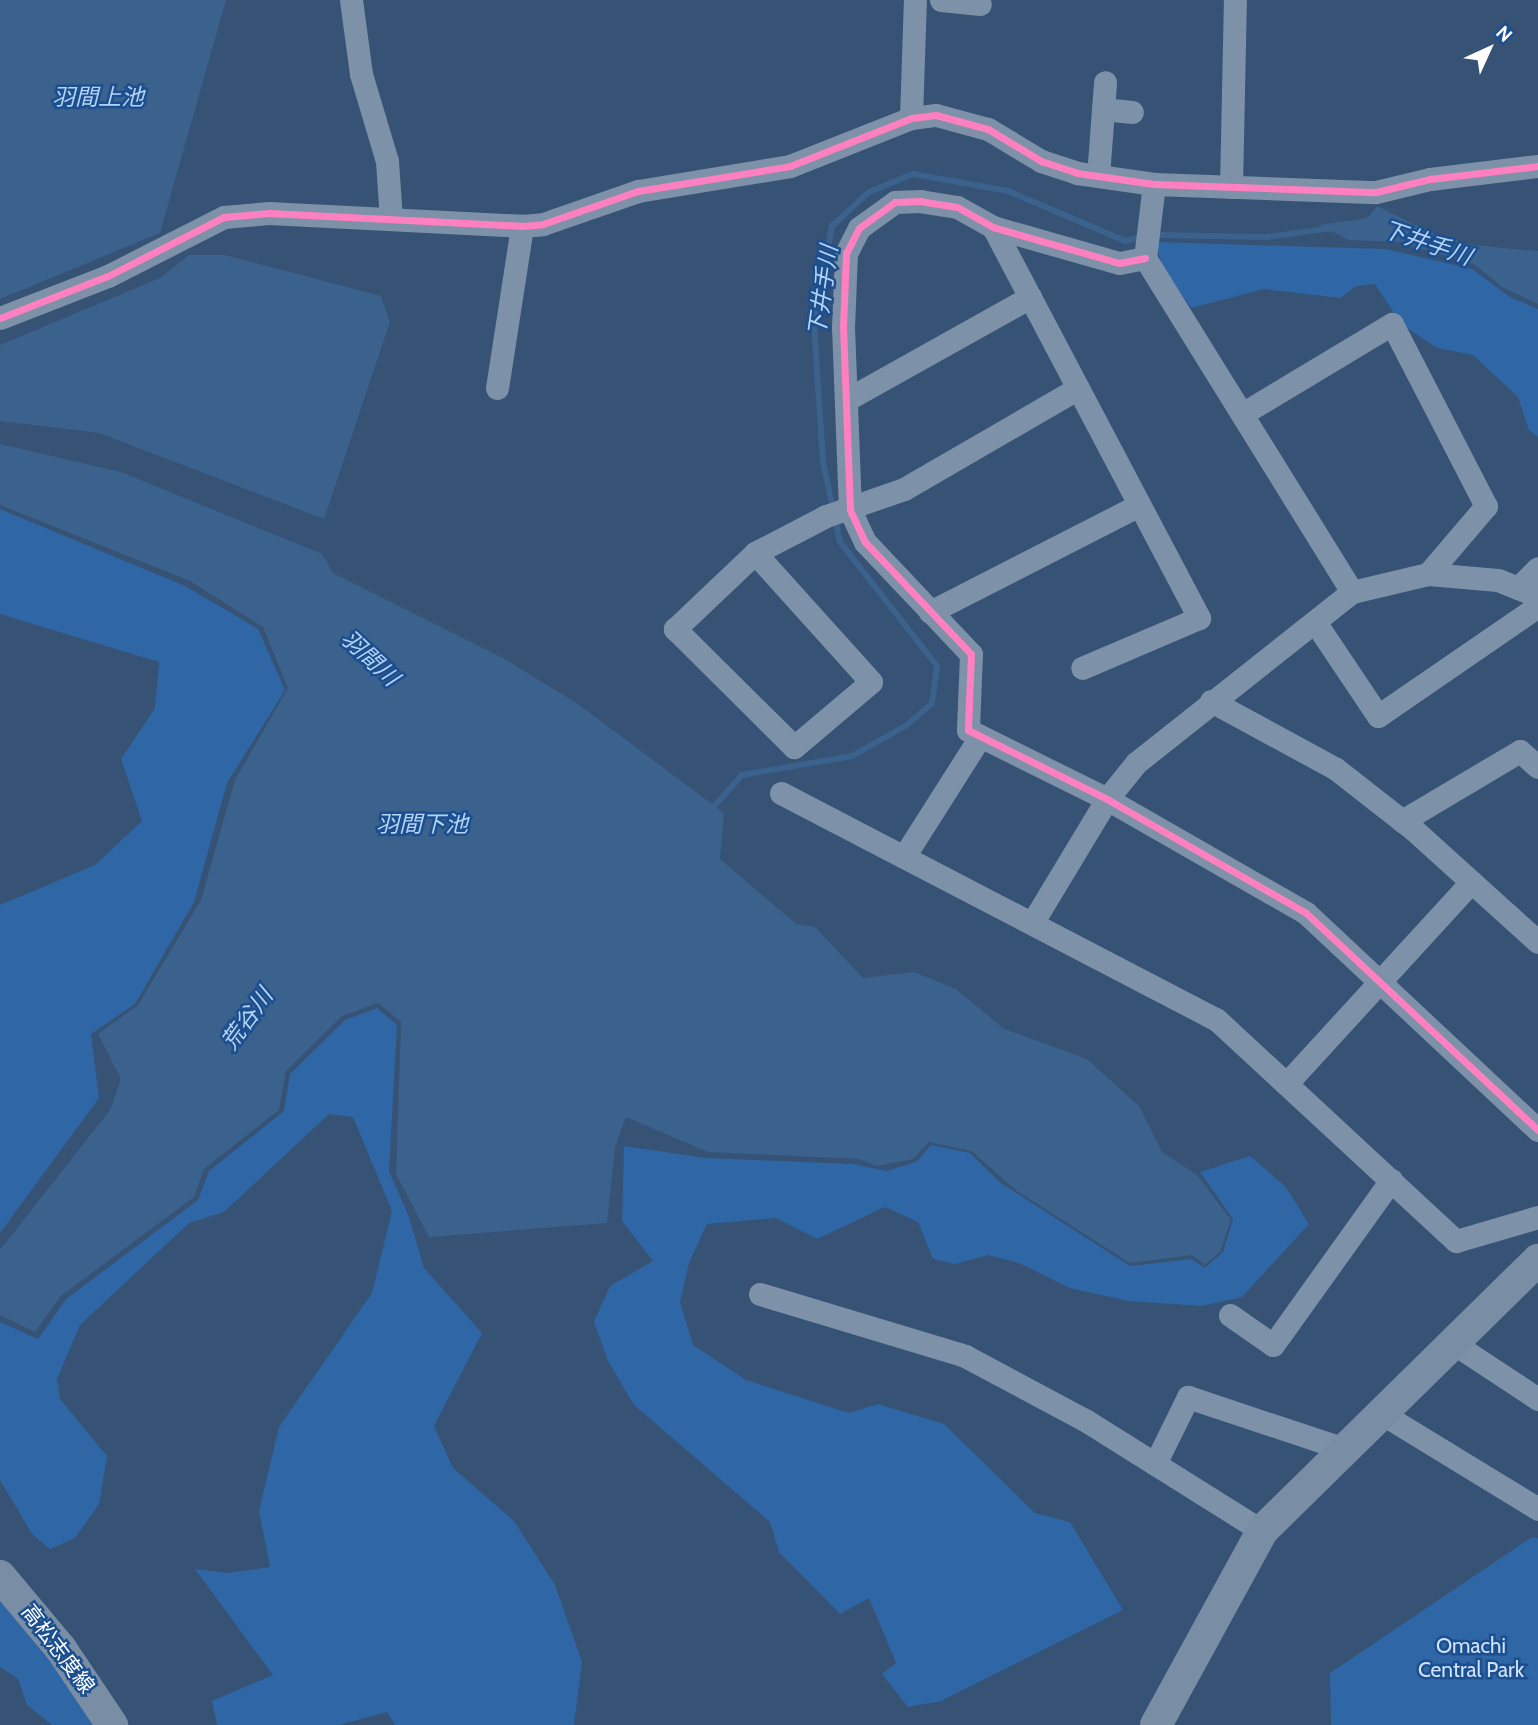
<!DOCTYPE html>
<html>
<head>
<meta charset="utf-8">
<style>
	body { margin:0 }
	#map { position:relative; width:1538px; height:1725px; overflow:hidden; background:#365274; font-family:Cabin,"Noto Sans JP",sans-serif }
	div>[style] { position:absolute }
	.green>* { inset:0; background:#2f66a5 }
	.water>* { inset:0; background:#3b618d }
	.stream>* { height:6px; margin:-3px; padding:0 3px; transform-origin:3px; border-radius:3px; background:#3b618d }
	.street>* { height:23px; margin:-11.5px; padding:0 11.5px; transform-origin:11.5px; border-radius:11.5px; background:#7d92a8 }
	.secondary>* { height:32px; margin:-16px; padding:0 16px; transform-origin:16px; border-radius:16px; background:#798da4 }
	.cycleway>* { height:7px; margin:-3.5px; padding:0 3.5px; transform-origin:3.5px; border-radius:3.5px; background:#ff80c0 }
	span { translate:-50% -50%; white-space:nowrap; text-align:center; line-height:1.15; -webkit-text-stroke:5px #1b4f8f; paint-order:stroke }
	.park-label { font-size:21px; color:#cfe3fa }
	.street-label { font-size:21px; color:#fff }
	.water-label { font-size:23px; color:#b5d3f5; font-style:italic }
	.north { position:absolute; left:1454px; top:14px; width:70px; height:70px; -webkit-text-stroke:5px #1b4f8f; paint-order:stroke; rotate:45deg; font-size:19px; font-weight:700; line-height:28px; text-align:center; color:#fff }
	.north::after { content:''; display:block; margin:auto; width:24px; height:32px; background:#fff; clip-path:polygon(50% 0,100% 100%,50% 72%,0 100%) }
</style>
</head>
<body>
<div id="map">
	<div class="green">
		<i style="clip-path:polygon(1155px 242px,1386px 249px,1472px 269px,1510px 297px,1538px 309px,1538px 437px,1529px 430px,1518px 397px,1473px 355px,1437px 348px,1401px 324px,1375px 284px,1356px 286px,1340px 298px,1264px 289px,1191px 308px,1163px 268px)"></i>
		<i style="clip-path:polygon(0 509px,185px 586px,258px 629px,285px 690px,227px 783px,194px 902px,135px 1004px,91px 1034px,99px 1098px,0 1233px,0 905px,95px 865px,142px 821px,121px 759px,155px 708px,159px 662px,0 614px)"></i>
		<i style="clip-path:polygon(377px 1008px,397px 1025px,389px 1171px,409px 1217px,424px 1268px,482px 1333px,434px 1426px,453px 1468px,514px 1521px,555px 1585px,582px 1662px,574px 1725px,395px 1725px,387px 1712px,339px 1725px,217px 1725px,212px 1701px,273px 1675px,195px 1569px,227px 1573px,270px 1567px,259px 1511px,279px 1427px,372px 1293px,392px 1211px,353px 1117px,329px 1114px,224px 1212px,189px 1223px,80px 1325px,57px 1379px,60px 1399px,107px 1456px,99px 1504px,75px 1538px,50px 1549px,32px 1534px,0 1480px,0 1322px,38px 1339px,66px 1299px,198px 1200px,209px 1171px,284px 1111px,290px 1074px,345px 1020px)"></i>
		<i style="clip-path:polygon(931px 1145px,970px 1153px,1001px 1183px,1130px 1266px,1191px 1259px,1205px 1268px,1223px 1252px,1233px 1219px,1200px 1172px,1250px 1156px,1285px 1186px,1309px 1224px,1242px 1297px,1202px 1306px,1129px 1301px,1069px 1288px,1019px 1263px,988px 1255px,955px 1264px,933px 1259px,918px 1222px,885px 1207px,817px 1239px,776px 1218px,707px 1224px,689px 1263px,680px 1302px,693px 1345px,746px 1380px,849px 1413px,878px 1404px,944px 1424px,1035px 1513px,1070px 1522px,1123px 1610px,941px 1701px,908px 1707px,882px 1674px,896px 1663px,869px 1598px,840px 1614px,779px 1552px,770px 1522px,634px 1405px,608px 1361px,594px 1322px,610px 1286px,653px 1261px,622px 1221px,624px 1146px,706px 1158px,853px 1164px,887px 1171px,916px 1162px)"></i>
		<i style="clip-path:polygon(1532px 1537px,1538px 1538px,1538px 1725px,1331px 1725px,1330px 1673px)"></i>
		<i style="clip-path:polygon(0 1600px,54px 1663px,96px 1725px,52px 1725px,27px 1705px,18px 1679px,0 1667px)"></i>
	</div>
	<div class="water">
		<i style="clip-path:polygon(0 0,226px 0,160px 233px,0 299px)"></i>
		<i style="clip-path:polygon(1377px 206px,1434px 234px,1472px 245px,1538px 251px,1538px 304px,1502px 287px,1474px 264px,1397px 242px,1349px 240px,1319px 225px,1368px 218px)"></i>
		<i style="clip-path:polygon(189px 255px,225px 255px,381px 296px,390px 322px,324px 519px,99px 433px,0 421px,0 345px,160px 278px)"></i>
		<i style="clip-path:polygon(0 444px,121px 472px,322px 554px,333px 573px,503px 658px,578px 704px,724px 813px,720px 859px,796px 924px,815px 927px,863px 978px,914px 972px,956px 989px,1004px 1029px,1087px 1059px,1139px 1106px,1162px 1152px,1197px 1175px,1231px 1220px,1220px 1252px,1205px 1265px,1192px 1255px,1130px 1263px,1017px 1191px,971px 1151px,929px 1142px,913px 1159px,877px 1166px,859px 1159px,708px 1152px,626px 1117px,615px 1147px,607px 1223px,429px 1237px,396px 1174px,401px 1022px,378px 1003px,342px 1016px,286px 1071px,279px 1110px,204px 1169px,194px 1197px,61px 1296px,35px 1332px,0 1315px,0 1250px,110px 1110px,121px 1079px,98px 1034px,138px 1005px,201px 900px,235px 780px,288px 688px,263px 627px,190px 581px,0 505px)"></i>
	</div>
	<div class="stream">
		<i style="left:1153px;top:235px;width:114px;rotate:1deg"></i>
		<i style="left:1267px;top:237px;width:68px;rotate:-7.7deg"></i>
		<i style="left:709px;top:812px;width:50px;rotate:-48.3deg"></i>
		<i style="left:742px;top:775px;width:112px;rotate:-9.8deg"></i>
		<i style="left:852px;top:756px;width:63px;rotate:-29.4deg"></i>
		<i style="left:907px;top:725px;width:33px;rotate:-41deg"></i>
		<i style="left:932px;top:703px;width:37px;rotate:-82deg"></i>
		<i style="left:937px;top:666px;width:157px;rotate:-128deg"></i>
		<i style="left:840px;top:542px;width:82px;rotate:-102deg"></i>
		<i style="left:823px;top:462px;width:139px;rotate:-93.7deg"></i>
		<i style="left:814px;top:323px;width:99px;rotate:-79.5deg"></i>
		<i style="left:832px;top:226px;width:50px;rotate:-42.6deg"></i>
		<i style="left:869px;top:192px;width:48px;rotate:-22.2deg"></i>
		<i style="left:913px;top:174px;width:97px;rotate:10.1deg"></i>
		<i style="left:1008px;top:191px;width:127px;rotate:23.1deg"></i>
		<i style="left:1125px;top:241px;width:18px;rotate:-13deg"></i>
	</div>
	<div class="street">
		<i style="left:351px;top:0;width:75px;rotate:82.3deg"></i>
		<i style="left:361px;top:74px;width:91px;rotate:73.4deg"></i>
		<i style="left:387px;top:161px;width:58px;rotate:86.1deg"></i>
		<i style="left:941px;top:0;width:39px;rotate:6deg"></i>
		<i style="left:1103px;top:109px;width:29px;rotate:6deg"></i>
		<i style="left:911px;top:118px;width:118px;rotate:-88.1deg"></i>
		<i style="left:1098px;top:176px;width:94px;rotate:-85.7deg"></i>
		<i style="left:1154px;top:184px;width:75px;rotate:96.9deg"></i>
		<i style="left:1145px;top:258px;width:393px;rotate:58.2deg"></i>
		<i style="left:1231px;top:187px;width:187px;rotate:-88.8deg"></i>
		<i style="left:993px;top:227px;width:442px;rotate:62.2deg"></i>
		<i style="left:1199px;top:618px;width:127px;rotate:156.9deg"></i>
		<i style="left:1145px;top:258px;width:26px;rotate:169deg"></i>
		<i style="left:1119px;top:263px;width:131px;rotate:-164.1deg"></i>
		<i style="left:993px;top:227px;width:41px;rotate:-150.9deg"></i>
		<i style="left:957px;top:207px;width:36px;rotate:-171deg"></i>
		<i style="left:921px;top:201px;width:26px;rotate:178deg"></i>
		<i style="left:895px;top:202px;width:44px;rotate:144.2deg"></i>
		<i style="left:859px;top:228px;width:28px;rotate:117deg"></i>
		<i style="left:846px;top:253px;width:74px;rotate:92.3deg"></i>
		<i style="left:843px;top:327px;width:183px;rotate:87.8deg"></i>
		<i style="left:850px;top:510px;width:35px;rotate:65deg"></i>
		<i style="left:865px;top:542px;width:154px;rotate:46.6deg"></i>
		<i style="left:971px;top:654px;width:76px;rotate:92.3deg"></i>
		<i style="left:968px;top:730px;width:155px;rotate:26.4deg"></i>
		<i style="left:1107px;top:799px;width:229px;rotate:29.8deg"></i>
		<i style="left:1306px;top:913px;width:318px;rotate:43.1deg"></i>
		<i style="left:0;top:318px;width:116px;rotate:-21.3deg"></i>
		<i style="left:108px;top:276px;width:130px;rotate:-27deg"></i>
		<i style="left:224px;top:217px;width:45px;rotate:-5.1deg"></i>
		<i style="left:269px;top:213px;width:253px;rotate:2.9deg"></i>
		<i style="left:522px;top:226px;width:21px;rotate:-5deg"></i>
		<i style="left:543px;top:224px;width:101px;rotate:-19.2deg"></i>
		<i style="left:638px;top:191px;width:154px;rotate:-9.3deg"></i>
		<i style="left:790px;top:166px;width:130px;rotate:-21.6deg"></i>
		<i style="left:911px;top:118px;width:25px;rotate:-7deg"></i>
		<i style="left:936px;top:115px;width:54px;rotate:15.1deg"></i>
		<i style="left:988px;top:129px;width:62px;rotate:31.1deg"></i>
		<i style="left:1041px;top:161px;width:38px;rotate:18deg"></i>
		<i style="left:1077px;top:173px;width:78px;rotate:8.1deg"></i>
		<i style="left:1154px;top:184px;width:222px;rotate:2.1deg"></i>
		<i style="left:1376px;top:192px;width:56px;rotate:-13.5deg"></i>
		<i style="left:1430px;top:179px;width:109px;rotate:-6.9deg"></i>
		<i style="left:497px;top:388px;width:164px;rotate:-81.2deg"></i>
		<i style="left:846px;top:400px;width:211px;rotate:-29.2deg"></i>
		<i style="left:1242px;top:414px;width:175px;rotate:-31deg"></i>
		<i style="left:1392px;top:324px;width:205px;rotate:62.7deg"></i>
		<i style="left:1486px;top:506px;width:89px;rotate:130.5deg"></i>
		<i style="left:755px;top:553px;width:173px;rotate:48deg"></i>
		<i style="left:871px;top:682px;width:101px;rotate:139.8deg"></i>
		<i style="left:794px;top:747px;width:168px;rotate:-135.2deg"></i>
		<i style="left:675px;top:629px;width:110px;rotate:-43.5deg"></i>
		<i style="left:755px;top:553px;width:80px;rotate:-27.5deg"></i>
		<i style="left:826px;top:516px;width:83px;rotate:-19.1deg"></i>
		<i style="left:904px;top:489px;width:201px;rotate:-30.1deg"></i>
		<i style="left:1518px;top:588px;width:28px;rotate:-45deg"></i>
		<i style="left:930px;top:612px;width:235px;rotate:-27.1deg"></i>
		<i style="left:1315px;top:622px;width:113px;rotate:56.2deg"></i>
		<i style="left:1378px;top:716px;width:194px;rotate:-34.5deg"></i>
		<i style="left:1211px;top:701px;width:142px;rotate:28.5deg"></i>
		<i style="left:1336px;top:769px;width:99px;rotate:38deg"></i>
		<i style="left:1414px;top:830px;width:167px;rotate:42.1deg"></i>
		<i style="left:781px;top:793px;width:490px;rotate:27.5deg"></i>
		<i style="left:1216px;top:1019px;width:327px;rotate:42.8deg"></i>
		<i style="left:1456px;top:1241px;width:85px;rotate:-16.3deg"></i>
		<i style="left:1402px;top:821px;width:137px;rotate:-30.7deg"></i>
		<i style="left:1520px;top:751px;width:24px;rotate:42deg"></i>
		<i style="left:905px;top:855px;width:140px;rotate:-57.6deg"></i>
		<i style="left:1034px;top:920px;width:141px;rotate:-58.9deg"></i>
		<i style="left:1107px;top:799px;width:46px;rotate:-51.1deg"></i>
		<i style="left:1136px;top:763px;width:275px;rotate:-38.4deg"></i>
		<i style="left:1352px;top:592px;width:78px;rotate:-13.3deg"></i>
		<i style="left:1428px;top:574px;width:70px;rotate:4.9deg"></i>
		<i style="left:1498px;top:580px;width:43px;rotate:21.8deg"></i>
		<i style="left:1287px;top:1083px;width:273px;rotate:-47.5deg"></i>
		<i style="left:760px;top:1294px;width:214px;rotate:16.8deg"></i>
		<i style="left:965px;top:1356px;width:136px;rotate:28.1deg"></i>
		<i style="left:1085px;top:1420px;width:209px;rotate:32.1deg"></i>
		<i style="left:1230px;top:1315px;width:52px;rotate:34.9deg"></i>
		<i style="left:1273px;top:1345px;width:203px;rotate:-54.4deg"></i>
		<i style="left:1453px;top:1343px;width:102px;rotate:33.4deg"></i>
		<i style="left:1381px;top:1413px;width:184px;rotate:31.4deg"></i>
		<i style="left:1155px;top:1464px;width:75px;rotate:-63.8deg"></i>
		<i style="left:1188px;top:1397px;width:164px;rotate:18.4deg"></i>
	</div>
	<div class="secondary">
		<i style="left:0;top:1576px;width:95px;rotate:50.1deg"></i>
		<i style="left:61px;top:1649px;width:92px;rotate:56.1deg"></i>
		<i style="left:1156px;top:1725px;width:221px;rotate:-61.3deg"></i>
		<i style="left:1262px;top:1531px;width:387px;rotate:-44.5deg"></i>
	</div>
	<div class="cycleway">
		<i style="left:1145px;top:258px;width:26px;rotate:169deg"></i>
		<i style="left:1119px;top:263px;width:131px;rotate:-164.1deg"></i>
		<i style="left:993px;top:227px;width:41px;rotate:-150.9deg"></i>
		<i style="left:957px;top:207px;width:36px;rotate:-171deg"></i>
		<i style="left:921px;top:201px;width:26px;rotate:178deg"></i>
		<i style="left:895px;top:202px;width:44px;rotate:144.2deg"></i>
		<i style="left:859px;top:228px;width:28px;rotate:117deg"></i>
		<i style="left:846px;top:253px;width:74px;rotate:92.3deg"></i>
		<i style="left:843px;top:327px;width:183px;rotate:87.8deg"></i>
		<i style="left:850px;top:510px;width:35px;rotate:65deg"></i>
		<i style="left:865px;top:542px;width:154px;rotate:46.6deg"></i>
		<i style="left:971px;top:654px;width:76px;rotate:92.3deg"></i>
		<i style="left:968px;top:730px;width:155px;rotate:26.4deg"></i>
		<i style="left:1107px;top:799px;width:229px;rotate:29.8deg"></i>
		<i style="left:1306px;top:913px;width:318px;rotate:43.1deg"></i>
		<i style="left:0;top:318px;width:116px;rotate:-21.3deg"></i>
		<i style="left:108px;top:276px;width:130px;rotate:-27deg"></i>
		<i style="left:224px;top:217px;width:45px;rotate:-5.1deg"></i>
		<i style="left:269px;top:213px;width:253px;rotate:2.9deg"></i>
		<i style="left:522px;top:226px;width:21px;rotate:-5deg"></i>
		<i style="left:543px;top:224px;width:101px;rotate:-19.2deg"></i>
		<i style="left:638px;top:191px;width:154px;rotate:-9.3deg"></i>
		<i style="left:790px;top:166px;width:130px;rotate:-21.6deg"></i>
		<i style="left:911px;top:118px;width:25px;rotate:-7deg"></i>
		<i style="left:936px;top:115px;width:54px;rotate:15.1deg"></i>
		<i style="left:988px;top:129px;width:62px;rotate:31.1deg"></i>
		<i style="left:1041px;top:161px;width:38px;rotate:18deg"></i>
		<i style="left:1077px;top:173px;width:78px;rotate:8.1deg"></i>
		<i style="left:1154px;top:184px;width:222px;rotate:2.1deg"></i>
		<i style="left:1376px;top:192px;width:56px;rotate:-13.5deg"></i>
		<i style="left:1430px;top:179px;width:109px;rotate:-6.9deg"></i>
	</div>
	<div class="park-label">
		<span style="left:1471px;top:1658px">Omachi<br>Central Park</span>
	</div>
	<div class="street-label">
		<span style="left:58px;top:1649px;rotate:53deg">高松志度線</span>
	</div>
	<div class="water-label">
		<span style="left:98px;top:97px">羽間上池</span>
		<span style="left:1427px;top:243px;rotate:19deg">下井手川</span>
		<span style="left:823px;top:291px;rotate:-82deg">下井手川</span>
		<span style="left:370px;top:658px;rotate:43deg">羽間川</span>
		<span style="left:422px;top:824px">羽間下池</span>
		<span style="left:247px;top:1019px;rotate:-54deg">荒谷川</span>
	</div>
	<div class="north">N</div>
</div>
</body>
</html>
